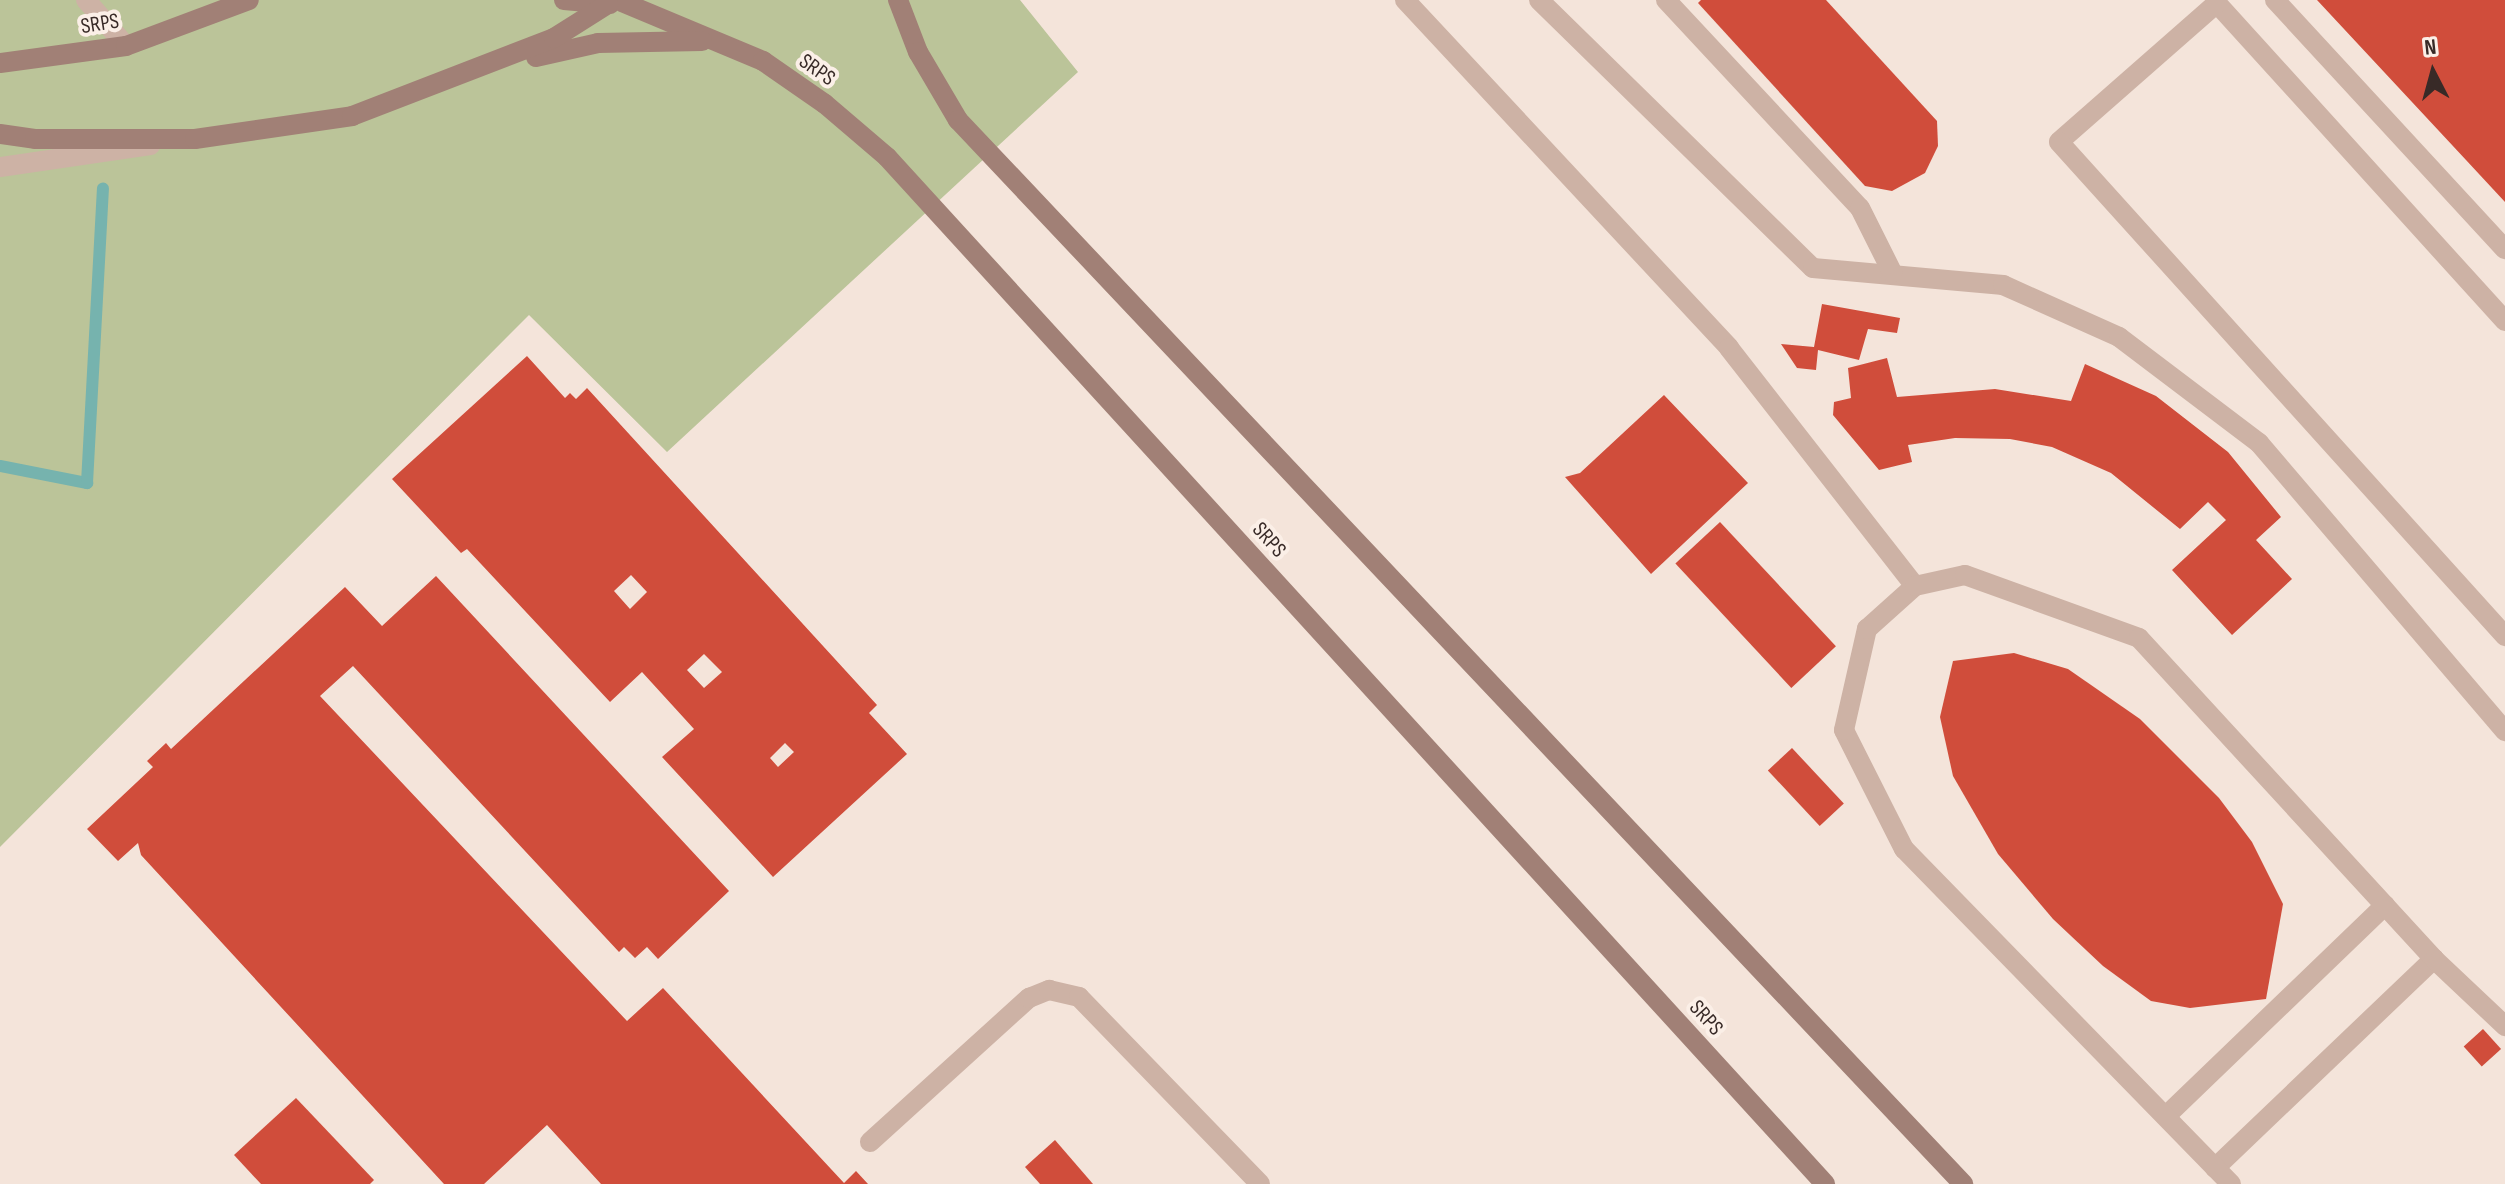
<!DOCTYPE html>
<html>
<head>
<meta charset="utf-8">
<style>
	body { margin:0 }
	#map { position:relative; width:2505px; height:1184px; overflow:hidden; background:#f4e4da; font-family:"Sofia Sans Condensed",sans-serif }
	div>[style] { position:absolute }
	.green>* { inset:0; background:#bbc499 }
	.stream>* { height:12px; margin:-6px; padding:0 6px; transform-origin:6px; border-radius:6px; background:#76b3ae }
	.building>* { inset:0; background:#d04d3b; transform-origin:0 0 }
	.lane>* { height:20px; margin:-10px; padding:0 10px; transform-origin:10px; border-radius:10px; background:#cdb2a5 }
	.secondary>* { height:20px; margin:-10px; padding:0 10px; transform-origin:10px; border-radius:10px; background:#a18076 }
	span { translate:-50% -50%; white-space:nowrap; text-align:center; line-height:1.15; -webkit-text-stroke:8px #fbefe7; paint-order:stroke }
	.street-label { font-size:22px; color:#382a27 }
	.north { position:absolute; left:2393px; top:32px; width:80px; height:80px; -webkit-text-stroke:6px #fbefe7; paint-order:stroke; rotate:354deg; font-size:22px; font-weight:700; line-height:32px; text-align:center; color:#382a27 }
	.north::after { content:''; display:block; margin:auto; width:28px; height:36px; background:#382a27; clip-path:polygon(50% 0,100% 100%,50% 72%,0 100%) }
</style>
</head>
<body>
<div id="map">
	<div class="green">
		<i style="clip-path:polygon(0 0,1020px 0,1078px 72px,667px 452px,529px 315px,0 847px)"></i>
	</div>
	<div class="stream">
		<i style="left:0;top:466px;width:89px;rotate:11.1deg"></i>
		<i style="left:87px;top:483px;width:295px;rotate:-86.9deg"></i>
	</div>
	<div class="building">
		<i style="clip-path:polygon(1701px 0,1826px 0,1937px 121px,1938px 146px,1925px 173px,1892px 191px,1865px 186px,1698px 3px)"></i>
		<i style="clip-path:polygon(2317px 0,2505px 0,2505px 202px,2466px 160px)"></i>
		<i style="clip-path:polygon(1822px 304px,1900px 318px,1897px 333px,1868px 329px,1859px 360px,1818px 350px,1816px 370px,1797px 368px,1781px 344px,1814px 347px)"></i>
		<i style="clip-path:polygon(evenodd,527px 356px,565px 398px,570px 393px,576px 399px,587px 388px,877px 705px,869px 713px,907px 754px,773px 877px,662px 757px,694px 729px,642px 672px,610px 702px,467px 549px,461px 553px,392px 479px,527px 356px,631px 575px,647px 592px,630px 609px,614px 591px,631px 575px,527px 356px,704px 654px,722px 672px,704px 688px,687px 670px,704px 654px,527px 356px,785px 743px,794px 752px,778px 767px,770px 758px,785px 743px)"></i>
		<i style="clip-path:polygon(1887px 358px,1897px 397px,1995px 389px,2071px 401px,2085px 364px,2156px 396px,2228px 452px,2281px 517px,2256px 540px,2292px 579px,2232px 635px,2172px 570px,2226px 520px,2208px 502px,2180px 529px,2111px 473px,2052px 447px,2010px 439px,1955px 438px,1908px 445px,1912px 462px,1879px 470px,1833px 415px,1834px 402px,1851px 398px,1848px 368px)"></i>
		<i style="clip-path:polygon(1664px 395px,1748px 483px,1651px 574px,1565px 477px,1580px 473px)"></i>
		<i style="left:1720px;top:522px;width:170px;height:61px;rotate:47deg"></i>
		<i style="clip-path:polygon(436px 576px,729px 891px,658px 959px,647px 947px,635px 958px,624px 947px,619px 952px,353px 666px,320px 696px,627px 1021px,663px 988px,844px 1183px,856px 1171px,868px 1184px,601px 1184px,547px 1125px,484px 1184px,444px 1184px,141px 855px,138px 843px,118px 861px,87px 829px,153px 767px,147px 761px,166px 743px,171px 749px,345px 587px,382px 626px)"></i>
		<i style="clip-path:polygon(2014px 653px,2068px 669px,2140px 719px,2219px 798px,2252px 842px,2283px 904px,2266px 999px,2190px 1008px,2151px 1001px,2103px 966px,2053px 919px,1998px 854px,1953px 776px,1940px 717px,1953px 661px)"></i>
		<i style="left:1792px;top:748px;width:76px;height:33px;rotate:47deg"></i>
		<i style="left:2483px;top:1029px;width:27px;height:26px;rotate:48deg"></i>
		<i style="clip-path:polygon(296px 1098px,374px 1180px,370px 1184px,261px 1184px,234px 1155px)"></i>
		<i style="clip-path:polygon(1055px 1140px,1093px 1184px,1040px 1184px,1025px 1167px)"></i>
	</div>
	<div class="lane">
		<i style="left:86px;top:0;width:61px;rotate:49deg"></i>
		<i style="left:1405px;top:0;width:475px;rotate:47deg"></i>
		<i style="left:1729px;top:348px;width:302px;rotate:52deg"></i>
		<i style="left:1539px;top:0;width:383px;rotate:44.4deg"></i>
		<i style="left:1813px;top:268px;width:191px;rotate:5.1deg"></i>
		<i style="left:2003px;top:285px;width:127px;rotate:24.1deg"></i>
		<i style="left:2119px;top:337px;width:176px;rotate:37.1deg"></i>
		<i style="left:2259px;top:443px;width:379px;rotate:49.5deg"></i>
		<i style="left:1666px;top:0;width:284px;rotate:47deg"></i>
		<i style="left:1860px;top:208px;width:72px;rotate:63.4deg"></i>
		<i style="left:2275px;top:0;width:339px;rotate:47.3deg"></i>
		<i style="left:0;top:167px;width:152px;rotate:-8.3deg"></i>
		<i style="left:2505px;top:321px;width:429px;rotate:-132.2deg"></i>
		<i style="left:2217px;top:3px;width:210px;rotate:138.7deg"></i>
		<i style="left:2059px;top:142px;width:666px;rotate:47.92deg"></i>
		<i style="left:2166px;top:1116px;width:304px;rotate:-43.9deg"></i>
		<i style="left:870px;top:1142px;width:215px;rotate:-42.2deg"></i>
		<i style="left:1029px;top:998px;width:22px;rotate:-22deg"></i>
		<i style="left:1049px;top:990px;width:31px;rotate:13deg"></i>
		<i style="left:1079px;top:997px;width:260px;rotate:45.9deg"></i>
		<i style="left:2215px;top:1168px;width:303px;rotate:-43.7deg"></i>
		<i style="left:2231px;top:1184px;width:468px;rotate:-134.3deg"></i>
		<i style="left:1904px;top:849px;width:133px;rotate:-116.8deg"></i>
		<i style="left:1844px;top:730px;width:104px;rotate:-77.2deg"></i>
		<i style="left:1867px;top:629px;width:64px;rotate:-41.9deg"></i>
		<i style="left:1915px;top:586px;width:51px;rotate:-12.4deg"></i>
		<i style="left:1965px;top:575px;width:185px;rotate:19.9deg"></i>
		<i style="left:2139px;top:638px;width:436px;rotate:47.4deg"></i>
		<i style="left:2434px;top:959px;width:98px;rotate:43.3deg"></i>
	</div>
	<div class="secondary">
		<i style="left:564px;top:0;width:46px;rotate:5deg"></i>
		<i style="left:898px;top:0;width:56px;rotate:69deg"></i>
		<i style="left:918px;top:52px;width:79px;rotate:59.5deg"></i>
		<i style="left:958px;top:120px;width:1464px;rotate:46.63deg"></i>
		<i style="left:622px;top:2px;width:153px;rotate:22.7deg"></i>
		<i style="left:763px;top:61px;width:75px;rotate:34.7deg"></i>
		<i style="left:825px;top:104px;width:82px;rotate:40.5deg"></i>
		<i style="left:887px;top:157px;width:1391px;rotate:47.59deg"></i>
		<i style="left:536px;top:57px;width:64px;rotate:-12.7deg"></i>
		<i style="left:598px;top:43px;width:104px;rotate:-1.1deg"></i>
		<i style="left:0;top:63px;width:127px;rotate:-7.7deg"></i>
		<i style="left:126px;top:46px;width:131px;rotate:-20.5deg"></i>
		<i style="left:0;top:134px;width:35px;rotate:8deg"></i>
		<i style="left:35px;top:139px;width:160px"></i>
		<i style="left:195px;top:139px;width:159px;rotate:-8.3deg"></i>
		<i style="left:352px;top:116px;width:217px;rotate:-21.1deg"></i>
		<i style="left:554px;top:38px;width:64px;rotate:-32.2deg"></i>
	</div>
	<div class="street-label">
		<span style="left:100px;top:24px;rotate:-9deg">SRPS</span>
		<span style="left:817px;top:70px;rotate:35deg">SRPS</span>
		<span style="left:1269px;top:540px;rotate:48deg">SRPS</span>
		<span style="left:1706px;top:1018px;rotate:48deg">SRPS</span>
	</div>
	<div class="north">N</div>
</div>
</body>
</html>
